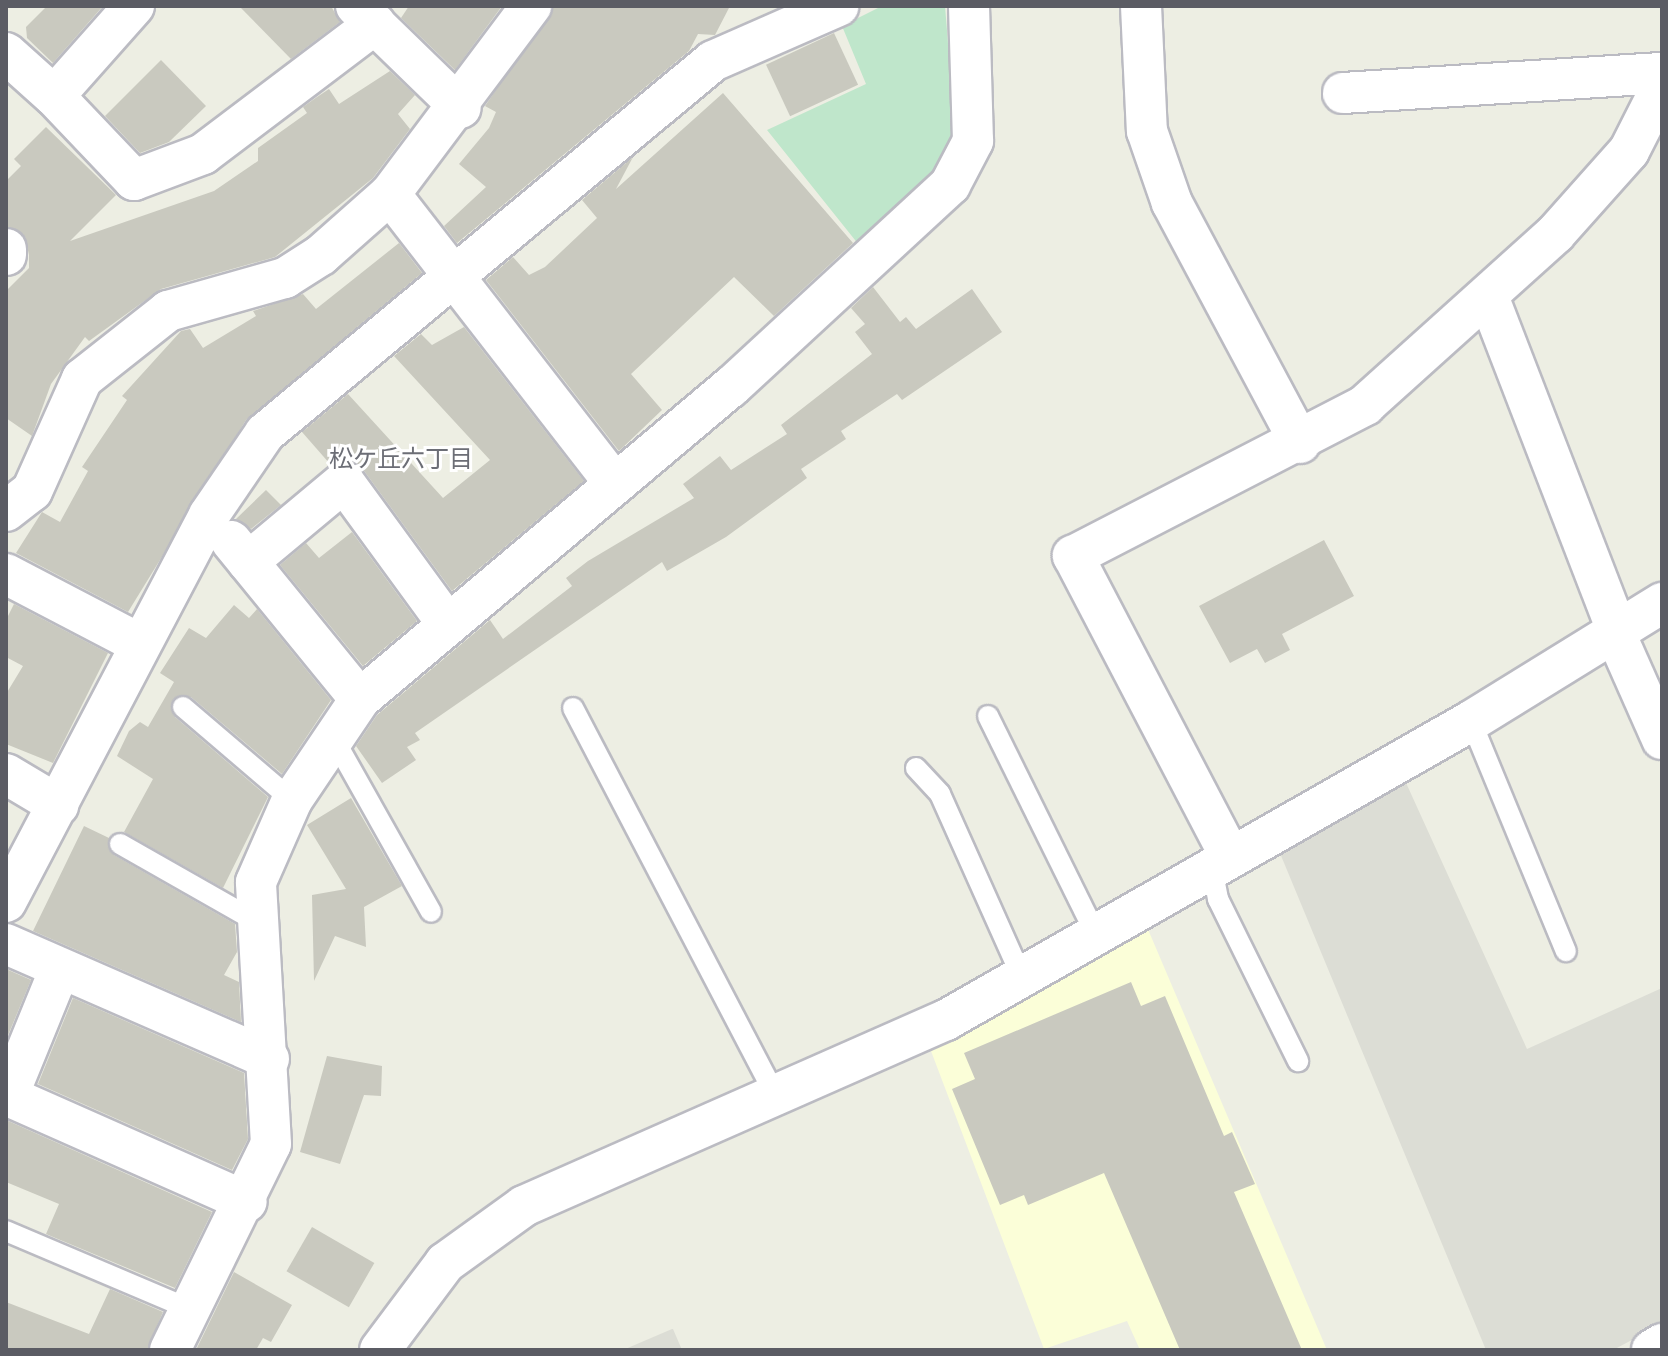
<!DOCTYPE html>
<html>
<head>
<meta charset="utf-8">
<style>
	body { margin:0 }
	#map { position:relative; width:1668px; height:1356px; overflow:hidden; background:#edeee3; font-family:Barlow,"Noto Sans JP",sans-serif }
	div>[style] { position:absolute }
	.commercial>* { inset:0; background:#fbfed8 }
	.industrial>* { inset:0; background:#dcddd5 }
	.green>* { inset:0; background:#bfe6cb }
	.building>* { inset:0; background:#c9c9bf; transform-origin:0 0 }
	.roads { filter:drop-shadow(2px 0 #bbbbc2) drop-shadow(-2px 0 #bbbbc2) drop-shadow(0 2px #bbbbc2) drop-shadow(0 -2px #bbbbc2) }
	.lane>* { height:20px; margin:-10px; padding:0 10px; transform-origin:10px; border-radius:10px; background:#fff }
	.street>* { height:40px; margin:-20px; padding:0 20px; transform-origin:20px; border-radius:20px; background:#fff }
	span { translate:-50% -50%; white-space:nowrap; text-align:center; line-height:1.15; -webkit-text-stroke:6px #fff; paint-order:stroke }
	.neighbourhood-label { font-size:24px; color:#6c6e76 }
	.frame { position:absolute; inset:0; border:8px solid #5b5c64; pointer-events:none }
</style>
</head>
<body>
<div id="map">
	<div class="commercial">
		<i style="clip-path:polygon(1147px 927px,1327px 1350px,1140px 1350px,1127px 1321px,1044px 1349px,931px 1051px)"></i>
	</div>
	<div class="industrial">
		<i style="clip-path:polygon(1402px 774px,1527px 1049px,1662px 988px,1662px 1324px,1613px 1350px,1486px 1350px,1277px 846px)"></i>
		<i style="clip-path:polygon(673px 1329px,682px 1350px,623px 1350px,672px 1329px)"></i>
	</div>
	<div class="green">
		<i style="clip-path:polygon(882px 6px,945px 6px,956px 142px,926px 186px,859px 245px,767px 130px,866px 84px,842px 26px)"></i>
	</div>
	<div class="building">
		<i style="clip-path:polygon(47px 6px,103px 6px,53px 63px,27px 38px,26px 27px)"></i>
		<i style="clip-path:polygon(239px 6px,331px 6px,340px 22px,291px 59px)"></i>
		<i style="clip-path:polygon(409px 6px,502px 6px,455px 70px,401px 18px)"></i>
		<i style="clip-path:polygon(554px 6px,730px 6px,715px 35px,698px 34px,689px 51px,457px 243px,444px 226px,486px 187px,459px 164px,489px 128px,496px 112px,485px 106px)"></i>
		<i style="left:834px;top:33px;width:57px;height:75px;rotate:65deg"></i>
		<i style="clip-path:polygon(161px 60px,206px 106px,169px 142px,140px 153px,105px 116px)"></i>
		<i style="clip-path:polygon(390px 71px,415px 95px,398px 114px,410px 129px,373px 178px,275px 257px,161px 289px,89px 341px,85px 337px,51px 384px,32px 436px,6px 418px,6px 291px,29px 268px,29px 255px,25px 237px,6px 226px,6px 181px,21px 166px,14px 159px,46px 127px,116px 195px,70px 241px,214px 191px,258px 161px,258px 148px,307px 113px,303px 107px,317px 97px,329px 89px,339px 104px)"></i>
		<i style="clip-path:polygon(723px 93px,853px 243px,774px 316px,734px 277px,631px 374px,662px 410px,619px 451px,486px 280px,513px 257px,529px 275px,545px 267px,597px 218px,582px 200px,633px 157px,616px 189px)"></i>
		<i style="clip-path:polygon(399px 243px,422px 273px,246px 420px,128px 612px,16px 553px,42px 512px,60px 522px,88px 471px,82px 467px,127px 400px,122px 396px,181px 331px,190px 329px,203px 348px,256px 316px,253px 311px,303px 294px,316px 309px)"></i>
		<i style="clip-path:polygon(873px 287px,900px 322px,906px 317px,916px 329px,972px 289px,1002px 332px,902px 400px,897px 394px,841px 431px,846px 439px,801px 469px,807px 478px,726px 537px,667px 571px,662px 562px,415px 733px,420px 740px,407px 747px,416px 760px,382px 783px,356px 746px,377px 715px,490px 620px,503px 639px,572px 586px,566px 578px,588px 561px,694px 498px,683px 484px,720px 456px,731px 470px,787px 434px,781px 425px,872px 354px,855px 332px,865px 324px,851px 308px)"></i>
		<i style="clip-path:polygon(464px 327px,584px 481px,452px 591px,362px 468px,352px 461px,330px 464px,302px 432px,348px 394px,443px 498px,490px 460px,394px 356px,421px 334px,432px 345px)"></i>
		<i style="clip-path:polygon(266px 490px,281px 505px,251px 529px,236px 519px)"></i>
		<i style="clip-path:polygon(352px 532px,417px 621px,363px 666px,280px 565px,306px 543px,319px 558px)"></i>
		<i style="clip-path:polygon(1324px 540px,1354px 596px,1282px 634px,1290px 650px,1265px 663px,1257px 649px,1230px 663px,1199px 606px)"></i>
		<i style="clip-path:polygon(14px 604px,108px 653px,53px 763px,6px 744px,6px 694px,23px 666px,6px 657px,6px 620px)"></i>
		<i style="clip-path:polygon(234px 605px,249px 618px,257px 609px,331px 700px,282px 774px,191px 697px,173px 699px,175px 717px,268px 797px,223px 888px,124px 832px,153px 779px,117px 756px,129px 731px,140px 722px,148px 727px,174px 682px,160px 673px,189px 628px,206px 638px)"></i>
		<i style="clip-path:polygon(351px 798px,402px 886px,364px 907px,366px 947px,335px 936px,314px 981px,312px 895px,346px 889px,307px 825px)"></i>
		<i style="clip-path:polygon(84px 826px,109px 838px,114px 855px,235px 924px,237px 952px,224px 975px,239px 982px,241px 1022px,33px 931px)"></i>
		<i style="clip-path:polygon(6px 969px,31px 980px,6px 1040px)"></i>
		<i style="clip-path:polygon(1131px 982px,1141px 1006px,1165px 996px,1224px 1136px,1232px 1132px,1255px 1184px,1234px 1192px,1302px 1350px,1180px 1350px,1104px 1173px,1028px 1205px,1024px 1195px,1000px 1205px,952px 1089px,975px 1079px,964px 1053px)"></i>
		<i style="clip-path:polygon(73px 998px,244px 1073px,248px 1139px,232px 1170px,38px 1084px)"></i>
		<i style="clip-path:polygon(327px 1056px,382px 1066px,381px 1096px,364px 1095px,340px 1164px,300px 1152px)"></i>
		<i style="clip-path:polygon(6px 1120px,212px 1212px,175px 1288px,46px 1234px,59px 1204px,6px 1182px)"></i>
		<i style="left:312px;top:1227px;width:72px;height:51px;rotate:30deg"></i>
		<i style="clip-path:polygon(234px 1272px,292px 1305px,271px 1342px,263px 1338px,256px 1350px,196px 1350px)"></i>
		<i style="clip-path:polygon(110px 1289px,163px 1312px,147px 1350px,6px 1350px,6px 1302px,89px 1334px)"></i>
	</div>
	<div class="roads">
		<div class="lane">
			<i style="left:183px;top:707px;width:143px;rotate:40.5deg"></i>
			<i style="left:573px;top:708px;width:438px;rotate:62.4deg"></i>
			<i style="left:988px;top:716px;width:244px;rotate:63.7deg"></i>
			<i style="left:1471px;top:721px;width:249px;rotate:67.6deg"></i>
			<i style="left:334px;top:739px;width:198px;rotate:60.7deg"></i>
			<i style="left:916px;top:768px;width:35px;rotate:47deg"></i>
			<i style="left:940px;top:794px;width:201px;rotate:65.9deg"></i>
			<i style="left:120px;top:844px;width:154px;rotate:29.6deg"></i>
			<i style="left:1212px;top:868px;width:32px;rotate:79deg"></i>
			<i style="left:1218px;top:899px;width:181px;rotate:63.7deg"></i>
			<i style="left:6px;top:1231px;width:202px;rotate:23deg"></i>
		</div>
		<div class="street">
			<i style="left:134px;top:6px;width:120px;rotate:131.6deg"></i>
			<i style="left:54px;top:96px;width:116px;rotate:46.4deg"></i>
			<i style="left:134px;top:180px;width:74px;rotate:-20.6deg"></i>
			<i style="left:203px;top:154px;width:216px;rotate:-37.1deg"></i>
			<i style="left:356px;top:6px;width:146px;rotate:44.2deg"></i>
			<i style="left:1141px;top:6px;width:125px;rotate:87.3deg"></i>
			<i style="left:1147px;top:131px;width:76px;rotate:70.9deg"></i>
			<i style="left:1172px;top:203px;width:272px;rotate:61.9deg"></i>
			<i style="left:6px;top:53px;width:64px;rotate:41.9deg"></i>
			<i style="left:1343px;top:93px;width:320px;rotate:-3.6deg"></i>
			<i style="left:390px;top:194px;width:367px;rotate:52.2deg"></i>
			<i style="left:6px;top:249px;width:6px;rotate:90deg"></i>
			<i style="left:1488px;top:296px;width:359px;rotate:68.9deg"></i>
			<i style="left:6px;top:511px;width:33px;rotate:-38deg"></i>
			<i style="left:32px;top:491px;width:123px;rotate:-65.9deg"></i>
			<i style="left:82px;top:379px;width:110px;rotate:-38.3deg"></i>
			<i style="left:168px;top:311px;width:122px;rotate:-15.8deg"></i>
			<i style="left:285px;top:278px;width:43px;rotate:-32.6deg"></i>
			<i style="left:321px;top:255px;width:92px;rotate:-41.5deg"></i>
			<i style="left:390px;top:194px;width:235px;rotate:-53.1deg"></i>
			<i style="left:231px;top:541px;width:204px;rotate:50.8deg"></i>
			<i style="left:248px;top:562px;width:125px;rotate:-39.8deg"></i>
			<i style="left:344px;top:482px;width:173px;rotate:53.9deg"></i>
			<i style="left:6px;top:574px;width:151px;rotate:27.6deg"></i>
			<i style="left:1615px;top:633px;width:116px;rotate:66.1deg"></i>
			<i style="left:6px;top:774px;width:61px;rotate:30.8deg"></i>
			<i style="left:1230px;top:856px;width:339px;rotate:-117.6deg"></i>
			<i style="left:1073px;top:556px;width:329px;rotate:-27.3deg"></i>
			<i style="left:1365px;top:405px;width:256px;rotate:-42deg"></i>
			<i style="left:1555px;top:234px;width:111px;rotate:-48.3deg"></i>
			<i style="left:1629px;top:151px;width:73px;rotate:-63.1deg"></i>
			<i style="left:6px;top:902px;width:437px;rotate:-62.3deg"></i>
			<i style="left:209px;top:515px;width:99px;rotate:-55.7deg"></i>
			<i style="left:265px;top:433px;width:582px;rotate:-39.7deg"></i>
			<i style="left:713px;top:61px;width:137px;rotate:-23.7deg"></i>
			<i style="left:6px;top:944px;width:287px;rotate:23.6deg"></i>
			<i style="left:59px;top:971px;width:135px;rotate:112.2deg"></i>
			<i style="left:8px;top:1096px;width:261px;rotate:23.9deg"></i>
			<i style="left:170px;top:1350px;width:229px;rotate:-63.9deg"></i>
			<i style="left:271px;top:1144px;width:262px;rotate:-93.3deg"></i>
			<i style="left:256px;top:882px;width:90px;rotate:-66.3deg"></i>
			<i style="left:292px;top:800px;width:122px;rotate:-56deg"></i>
			<i style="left:360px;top:699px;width:485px;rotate:-40.1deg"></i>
			<i style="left:731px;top:387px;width:298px;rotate:-42.7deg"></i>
			<i style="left:950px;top:185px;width:50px;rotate:-62.4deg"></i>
			<i style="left:973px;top:141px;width:135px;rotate:-91.7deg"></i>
			<i style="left:380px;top:1350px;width:109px;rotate:-53.2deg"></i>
			<i style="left:445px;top:1263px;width:97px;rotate:-35.8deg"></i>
			<i style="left:524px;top:1206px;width:461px;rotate:-23.8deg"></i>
			<i style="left:946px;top:1020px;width:604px;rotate:-29.66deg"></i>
			<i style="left:1471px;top:721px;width:225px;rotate:-31.7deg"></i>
			<i style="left:1652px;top:1350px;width:12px;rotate:-31deg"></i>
		</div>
	</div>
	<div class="neighbourhood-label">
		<span style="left:401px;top:458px">松ケ丘六丁目</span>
	</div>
	<div class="frame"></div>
</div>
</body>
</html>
